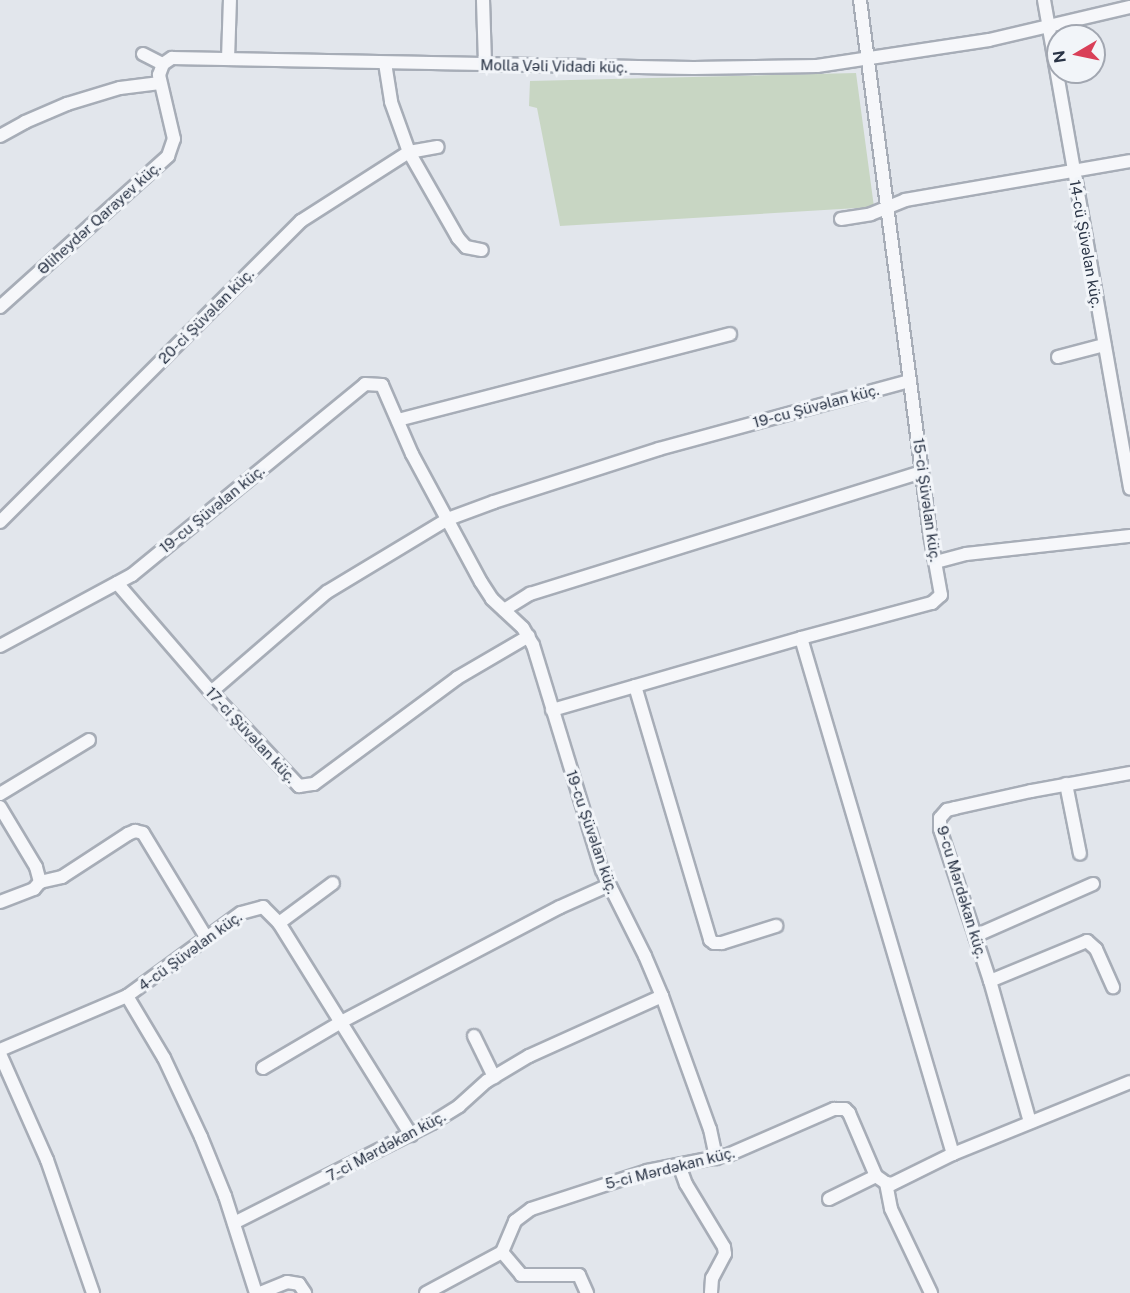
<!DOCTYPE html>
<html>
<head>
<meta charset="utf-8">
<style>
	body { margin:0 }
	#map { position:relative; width:1130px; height:1293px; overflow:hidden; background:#e2e6ec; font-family:"Public Sans",sans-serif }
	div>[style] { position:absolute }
	.green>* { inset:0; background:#c8d6c3 }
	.roads { filter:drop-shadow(2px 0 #a7adb7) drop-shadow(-2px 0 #a7adb7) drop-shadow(0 2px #a7adb7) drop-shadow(0 -2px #a7adb7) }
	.minor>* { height:12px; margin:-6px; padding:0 6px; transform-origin:6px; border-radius:6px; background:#f6f7fa }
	span { translate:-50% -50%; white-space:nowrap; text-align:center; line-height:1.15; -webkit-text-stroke:6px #f2f5f9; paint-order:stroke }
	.street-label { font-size:15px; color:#293345 }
	.north { position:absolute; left:1046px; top:24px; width:60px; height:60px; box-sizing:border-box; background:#f2f5f9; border:2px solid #a2a7b1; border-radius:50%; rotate:261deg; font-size:16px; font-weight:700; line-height:24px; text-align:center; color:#293345 }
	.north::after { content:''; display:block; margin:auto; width:21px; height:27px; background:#d93f58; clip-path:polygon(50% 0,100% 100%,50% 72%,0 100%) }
</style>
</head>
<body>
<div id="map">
	<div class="green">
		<i style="clip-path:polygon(856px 73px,874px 207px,560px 226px,537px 108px,529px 106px,530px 81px)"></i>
	</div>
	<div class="roads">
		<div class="minor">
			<i style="left:483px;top:0;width:65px;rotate:88.2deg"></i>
			<i style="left:1044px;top:0;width:496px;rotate:80deg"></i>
			<i style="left:143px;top:54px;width:22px;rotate:27deg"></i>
			<i style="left:228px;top:59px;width:59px;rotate:-88.1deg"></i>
			<i style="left:385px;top:63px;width:39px;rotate:81deg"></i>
			<i style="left:391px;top:102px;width:53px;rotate:70.2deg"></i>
			<i style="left:409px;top:152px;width:99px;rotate:60.3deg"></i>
			<i style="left:458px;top:238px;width:12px;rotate:48deg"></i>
			<i style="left:466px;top:247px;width:16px;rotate:11deg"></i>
			<i style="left:0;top:136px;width:29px;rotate:-29deg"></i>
			<i style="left:25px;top:122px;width:46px;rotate:-23.2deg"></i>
			<i style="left:67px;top:104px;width:55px;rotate:-16.8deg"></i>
			<i style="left:120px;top:88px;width:40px;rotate:-7.1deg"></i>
			<i style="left:841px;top:219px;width:30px;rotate:-9deg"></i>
			<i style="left:871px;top:214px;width:37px;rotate:-22deg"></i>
			<i style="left:905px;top:200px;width:228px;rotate:-9.8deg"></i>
			<i style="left:0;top:307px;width:226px;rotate:-41.9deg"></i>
			<i style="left:168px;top:156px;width:18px;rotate:-71deg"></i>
			<i style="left:174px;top:139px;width:66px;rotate:-103.2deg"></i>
			<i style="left:159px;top:75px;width:12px;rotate:-70deg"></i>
			<i style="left:163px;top:64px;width:11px;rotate:-34deg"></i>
			<i style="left:172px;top:58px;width:522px;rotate:1.1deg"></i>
			<i style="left:694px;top:68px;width:123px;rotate:-0.9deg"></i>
			<i style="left:817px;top:66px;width:174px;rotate:-8.6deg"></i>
			<i style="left:989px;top:40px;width:145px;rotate:-13.2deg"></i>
			<i style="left:1058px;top:357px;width:48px;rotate:-14.6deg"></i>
			<i style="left:398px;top:420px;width:343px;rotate:-14.5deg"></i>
			<i style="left:0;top:522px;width:426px;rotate:-45deg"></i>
			<i style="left:301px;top:221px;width:128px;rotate:-32.6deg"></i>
			<i style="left:409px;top:152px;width:29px;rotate:-10deg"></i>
			<i style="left:936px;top:562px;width:31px;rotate:-15deg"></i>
			<i style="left:966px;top:554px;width:165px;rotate:-6.3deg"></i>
			<i style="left:117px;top:583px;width:144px;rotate:49.2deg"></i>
			<i style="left:211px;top:692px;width:129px;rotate:46.9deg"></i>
			<i style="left:299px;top:786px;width:15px;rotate:-8deg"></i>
			<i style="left:314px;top:784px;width:178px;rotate:-36.5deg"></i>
			<i style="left:457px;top:678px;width:83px;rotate:-30.3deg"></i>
			<i style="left:504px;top:610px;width:31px;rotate:-32deg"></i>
			<i style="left:530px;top:594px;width:411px;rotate:-17.3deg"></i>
			<i style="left:801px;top:638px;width:538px;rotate:73.59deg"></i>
			<i style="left:0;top:646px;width:150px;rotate:-28.3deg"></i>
			<i style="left:132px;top:575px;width:301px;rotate:-39.3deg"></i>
			<i style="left:365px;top:384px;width:17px;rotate:3deg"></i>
			<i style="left:382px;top:385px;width:75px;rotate:66.5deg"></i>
			<i style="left:412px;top:454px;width:145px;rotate:61.7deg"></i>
			<i style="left:481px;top:582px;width:20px;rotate:57deg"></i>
			<i style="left:492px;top:599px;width:42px;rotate:43.1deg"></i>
			<i style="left:523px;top:628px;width:20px;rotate:60deg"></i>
			<i style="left:533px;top:645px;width:235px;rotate:73deg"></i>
			<i style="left:602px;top:870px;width:96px;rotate:63.4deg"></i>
			<i style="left:645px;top:956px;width:43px;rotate:67deg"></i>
			<i style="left:662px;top:996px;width:141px;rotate:70.2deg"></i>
			<i style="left:710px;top:1129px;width:30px;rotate:78deg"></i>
			<i style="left:635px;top:686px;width:265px;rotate:73.5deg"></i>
			<i style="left:710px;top:940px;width:5px;rotate:37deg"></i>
			<i style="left:714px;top:943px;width:8px"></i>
			<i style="left:722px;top:943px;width:57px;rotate:-17.5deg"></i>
			<i style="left:211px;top:692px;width:153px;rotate:-40.8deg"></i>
			<i style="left:327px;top:592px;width:141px;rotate:-31.1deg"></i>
			<i style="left:448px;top:519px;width:49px;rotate:-20.3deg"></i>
			<i style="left:494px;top:502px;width:173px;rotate:-17.8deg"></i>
			<i style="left:659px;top:449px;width:260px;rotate:-15.2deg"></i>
			<i style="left:552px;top:710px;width:259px;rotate:-16.1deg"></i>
			<i style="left:801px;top:638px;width:136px;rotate:-15deg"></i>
			<i style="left:932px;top:603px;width:12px;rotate:-42deg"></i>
			<i style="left:941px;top:595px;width:62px;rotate:-100.2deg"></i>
			<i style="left:930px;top:534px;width:539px;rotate:-97.47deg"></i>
			<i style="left:1066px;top:784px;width:71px;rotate:78.7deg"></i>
			<i style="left:0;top:794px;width:104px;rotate:-31.2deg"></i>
			<i style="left:0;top:807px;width:70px;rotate:59deg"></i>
			<i style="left:36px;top:867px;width:16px;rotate:75deg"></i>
			<i style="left:40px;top:882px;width:9px;rotate:131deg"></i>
			<i style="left:34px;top:889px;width:36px;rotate:159deg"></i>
			<i style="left:40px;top:882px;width:23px;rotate:-13deg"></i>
			<i style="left:62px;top:877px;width:79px;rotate:-33.1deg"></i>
			<i style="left:128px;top:834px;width:8px;rotate:-23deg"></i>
			<i style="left:135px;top:831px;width:8px;rotate:14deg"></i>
			<i style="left:143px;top:833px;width:122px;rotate:58.8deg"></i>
			<i style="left:279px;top:923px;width:67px;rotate:-36.5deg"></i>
			<i style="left:975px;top:936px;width:129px;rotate:-23.8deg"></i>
			<i style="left:990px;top:981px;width:105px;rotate:-22.4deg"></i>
			<i style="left:1087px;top:941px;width:12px;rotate:42deg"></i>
			<i style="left:1096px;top:949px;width:42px;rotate:65.9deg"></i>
			<i style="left:127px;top:996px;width:72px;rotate:59.2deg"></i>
			<i style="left:164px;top:1058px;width:87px;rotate:64.9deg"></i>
			<i style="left:201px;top:1137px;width:64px;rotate:67.9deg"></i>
			<i style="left:225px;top:1196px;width:102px;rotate:72.3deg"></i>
			<i style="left:474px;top:1036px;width:46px;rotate:64deg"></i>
			<i style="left:0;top:1050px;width:138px;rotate:-23deg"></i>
			<i style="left:127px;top:996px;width:141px;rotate:-36.1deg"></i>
			<i style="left:241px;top:913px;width:23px;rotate:-15deg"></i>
			<i style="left:263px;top:907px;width:23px;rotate:45deg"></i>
			<i style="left:279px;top:923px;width:250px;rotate:58.1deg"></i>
			<i style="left:0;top:1054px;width:116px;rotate:66.1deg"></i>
			<i style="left:47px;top:1160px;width:141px;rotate:70.9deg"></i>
			<i style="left:263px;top:1068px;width:91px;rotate:-30.5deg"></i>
			<i style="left:341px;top:1022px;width:247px;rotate:-27.7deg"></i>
			<i style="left:560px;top:907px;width:54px;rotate:-24.2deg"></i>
			<i style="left:1030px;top:1122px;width:147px;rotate:-105.8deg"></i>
			<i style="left:990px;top:981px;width:160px;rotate:-108.2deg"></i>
			<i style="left:940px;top:829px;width:11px;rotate:-90deg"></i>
			<i style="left:940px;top:818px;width:11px;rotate:-49deg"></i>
			<i style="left:947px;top:810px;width:8px;rotate:-14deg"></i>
			<i style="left:955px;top:808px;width:78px;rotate:-12.6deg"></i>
			<i style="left:1031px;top:791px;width:101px;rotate:-10.3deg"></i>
			<i style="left:679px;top:1165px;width:20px;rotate:70deg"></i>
			<i style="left:686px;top:1184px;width:74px;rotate:58.9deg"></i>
			<i style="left:724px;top:1247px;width:7px;rotate:82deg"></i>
			<i style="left:725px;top:1254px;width:27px;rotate:118deg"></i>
			<i style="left:712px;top:1278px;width:15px;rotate:94deg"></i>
			<i style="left:886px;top:1183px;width:26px;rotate:79deg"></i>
			<i style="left:891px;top:1209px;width:93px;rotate:64.5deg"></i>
			<i style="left:829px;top:1199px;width:52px;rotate:-26.1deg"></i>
			<i style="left:234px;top:1223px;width:222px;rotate:-26.8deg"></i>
			<i style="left:432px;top:1123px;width:32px;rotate:-32deg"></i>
			<i style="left:459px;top:1106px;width:38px;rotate:-42deg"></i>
			<i style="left:487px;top:1081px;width:49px;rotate:-30.8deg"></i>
			<i style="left:529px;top:1056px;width:146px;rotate:-24.3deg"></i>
			<i style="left:502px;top:1252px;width:30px;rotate:50deg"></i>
			<i style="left:521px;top:1275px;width:58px"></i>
			<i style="left:579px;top:1275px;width:20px;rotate:66deg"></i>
			<i style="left:260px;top:1293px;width:29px;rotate:-22deg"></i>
			<i style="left:287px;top:1282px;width:12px;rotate:9deg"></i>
			<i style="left:299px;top:1284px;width:11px;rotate:56deg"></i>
			<i style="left:426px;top:1293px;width:86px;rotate:-28.3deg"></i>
			<i style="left:502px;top:1252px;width:34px;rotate:-67deg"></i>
			<i style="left:515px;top:1221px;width:20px;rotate:-37deg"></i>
			<i style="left:531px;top:1209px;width:122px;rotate:-18.1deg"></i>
			<i style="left:647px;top:1171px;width:83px;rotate:-11.2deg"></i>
			<i style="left:728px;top:1155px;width:116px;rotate:-23.5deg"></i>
			<i style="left:834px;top:1109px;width:11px"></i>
			<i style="left:845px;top:1109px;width:6px;rotate:45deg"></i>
			<i style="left:849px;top:1113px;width:69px;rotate:66.8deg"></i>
			<i style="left:876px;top:1176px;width:12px;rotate:35deg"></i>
			<i style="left:886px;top:1183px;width:6px;rotate:9deg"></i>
			<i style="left:892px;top:1184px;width:68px;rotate:-26.2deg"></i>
			<i style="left:953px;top:1154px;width:191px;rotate:-22.1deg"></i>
		</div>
	</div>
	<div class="street-label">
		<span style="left:554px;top:66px;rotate:1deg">Molla Vəli Vidadi küç.</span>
		<span style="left:99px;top:218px;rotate:-42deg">Əliheydər Qarayev küç.</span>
		<span style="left:1086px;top:244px;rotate:80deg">14-cü Şüvəlan küç.</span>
		<span style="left:206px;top:316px;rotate:-45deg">20-ci Şüvəlan küç.</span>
		<span style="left:816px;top:406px;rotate:-15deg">19-cu Şüvəlan küç.</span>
		<span style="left:927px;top:500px;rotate:82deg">15-ci Şüvəlan küç.</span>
		<span style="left:212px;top:509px;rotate:-39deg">19-cu Şüvəlan küç.</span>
		<span style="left:251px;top:735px;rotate:47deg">17-ci Şüvəlan küç.</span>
		<span style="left:592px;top:832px;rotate:71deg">19-cu Şüvəlan küç.</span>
		<span style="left:962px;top:892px;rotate:73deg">9-cu Mərdəkan küç.</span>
		<span style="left:190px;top:951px;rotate:-36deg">4-cü Şüvəlan küç.</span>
		<span style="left:386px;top:1146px;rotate:-28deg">7-ci Mərdəkan küç.</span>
		<span style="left:670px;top:1168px;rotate:-14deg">5-ci Mərdəkan küç.</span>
	</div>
	<div class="north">N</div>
</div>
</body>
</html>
